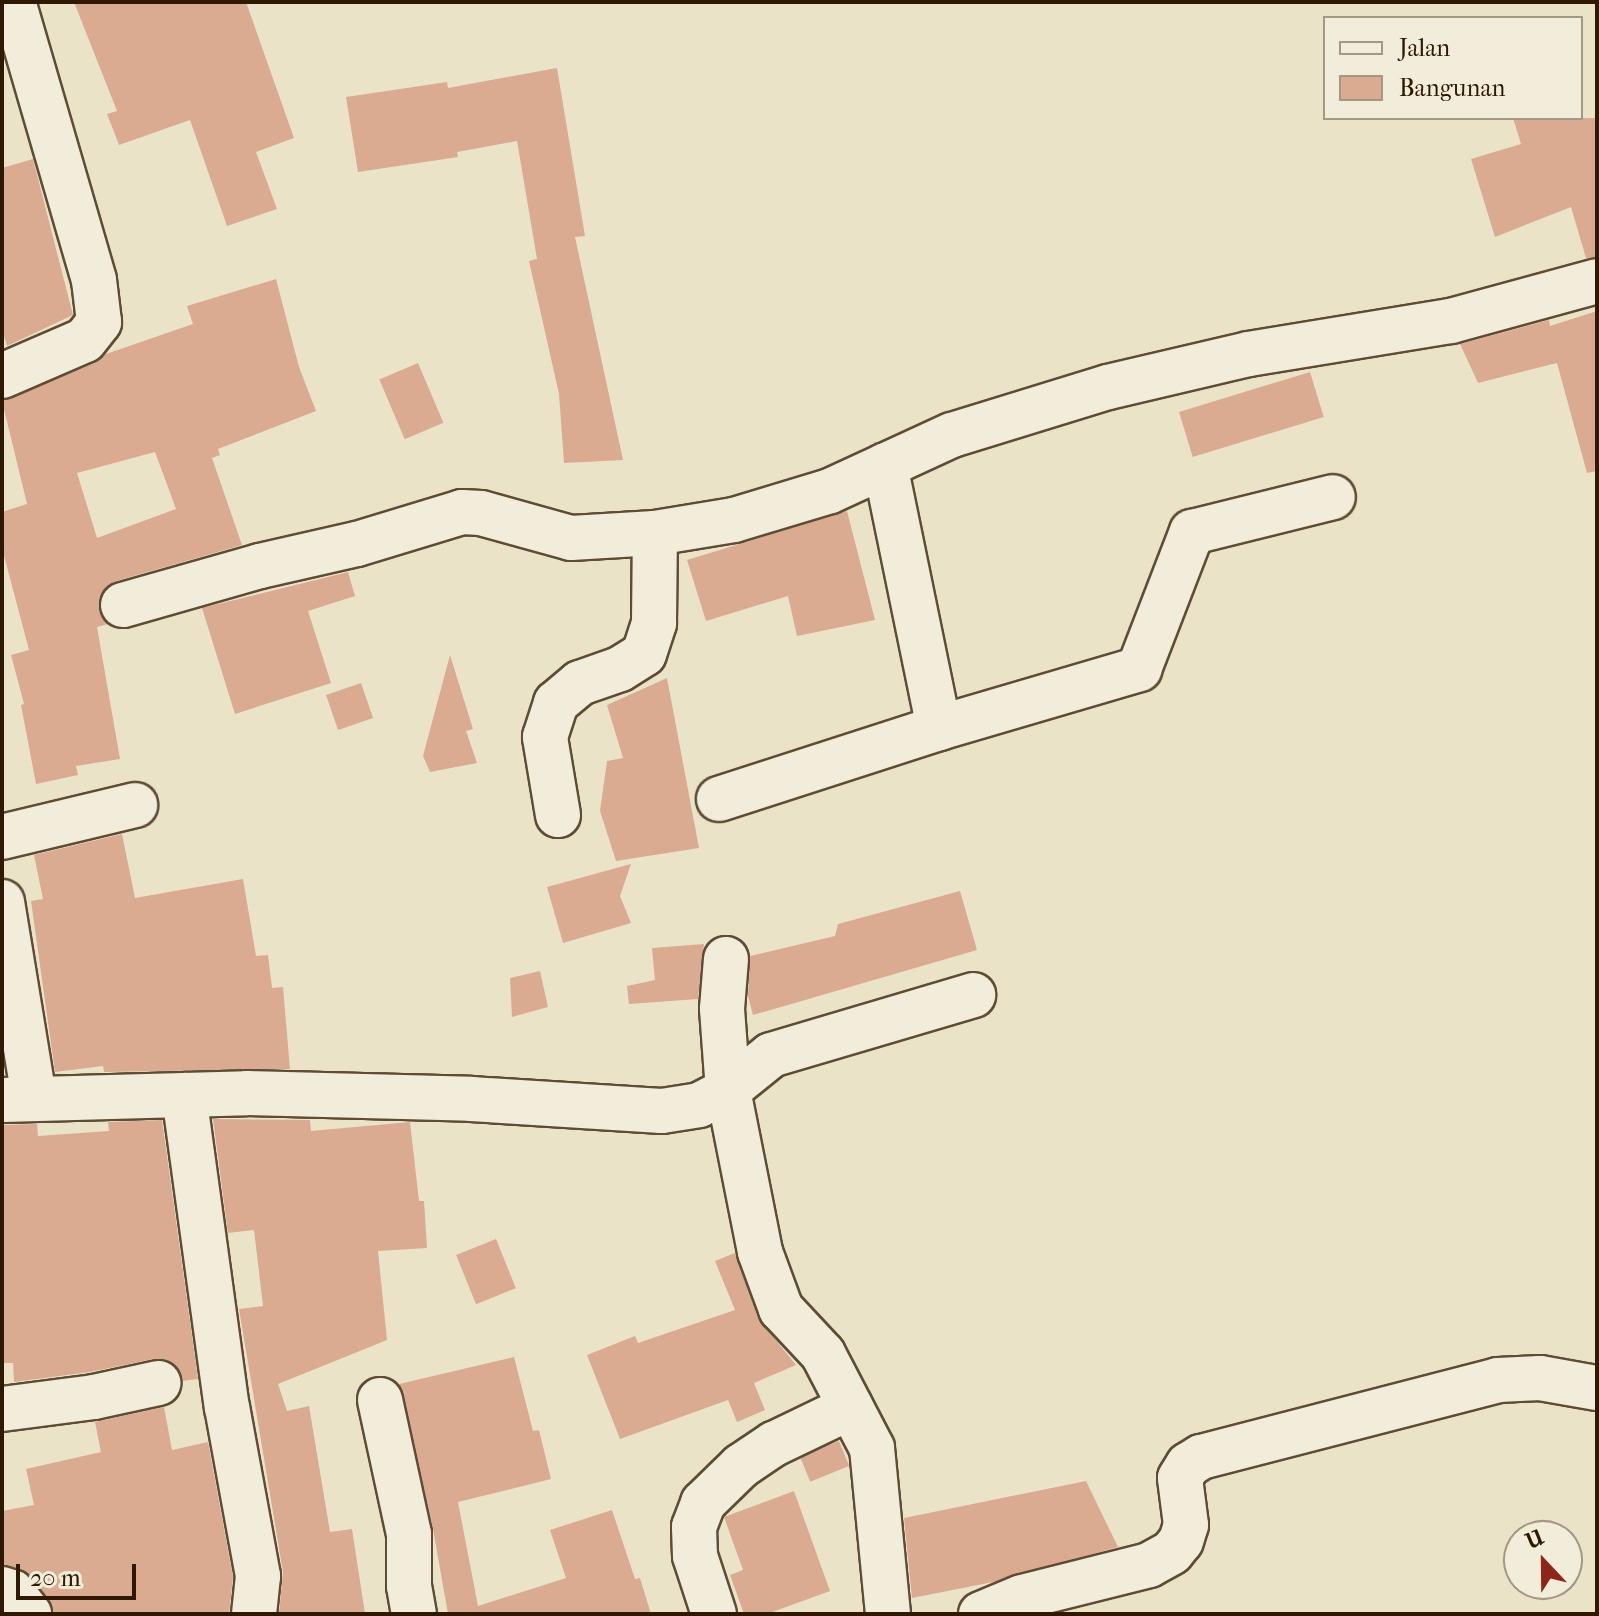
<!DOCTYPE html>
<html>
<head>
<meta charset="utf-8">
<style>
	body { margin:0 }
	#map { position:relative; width:1599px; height:1616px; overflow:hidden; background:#ebe3c8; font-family:"IM FELL French Canon",serif }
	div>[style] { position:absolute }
	.building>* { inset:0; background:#daab91; transform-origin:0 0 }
	.roads { filter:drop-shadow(2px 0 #5e4c34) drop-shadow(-2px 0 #5e4c34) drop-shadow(0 2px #5e4c34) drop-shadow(0 -2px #5e4c34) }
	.minor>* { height:44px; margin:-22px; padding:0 22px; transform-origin:22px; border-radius:22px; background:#f2eddb }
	span { translate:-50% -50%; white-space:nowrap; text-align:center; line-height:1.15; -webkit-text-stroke:6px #f2eddb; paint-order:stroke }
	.frame { position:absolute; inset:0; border:4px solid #2f1902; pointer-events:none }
	.legend { position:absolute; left:1323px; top:16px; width:260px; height:104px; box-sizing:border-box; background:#f2eddb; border:2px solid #a49884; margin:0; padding:10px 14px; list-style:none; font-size:24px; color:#2f1902 }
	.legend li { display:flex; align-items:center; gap:16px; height:40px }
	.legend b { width:40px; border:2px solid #a49884 }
	.north { position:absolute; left:1503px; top:1520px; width:80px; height:80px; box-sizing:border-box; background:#f2eddb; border:2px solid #a49884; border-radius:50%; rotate:338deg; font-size:22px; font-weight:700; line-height:32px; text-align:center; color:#2f1902 }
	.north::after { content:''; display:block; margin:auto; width:28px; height:36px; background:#8f2418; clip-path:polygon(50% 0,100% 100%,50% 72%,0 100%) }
	.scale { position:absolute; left:16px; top:1564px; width:120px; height:36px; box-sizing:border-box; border:4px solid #2f1902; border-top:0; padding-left:10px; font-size:24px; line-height:28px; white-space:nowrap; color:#2f1902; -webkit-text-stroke:6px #f2eddb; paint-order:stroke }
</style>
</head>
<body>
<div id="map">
	<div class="building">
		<i style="clip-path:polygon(74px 2px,246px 2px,294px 138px,256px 152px,277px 209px,227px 226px,190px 120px,119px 145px,107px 114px,117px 111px)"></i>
		<i style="clip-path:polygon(557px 68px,585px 236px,575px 237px,623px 460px,564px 463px,559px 394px,529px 261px,537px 259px,517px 141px,457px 152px,458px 157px,358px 172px,346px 97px,447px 82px,448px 88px)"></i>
		<i style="clip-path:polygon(1513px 118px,1597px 118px,1597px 257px,1586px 258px,1571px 207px,1495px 237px,1471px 159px,1521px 144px)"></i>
		<i style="clip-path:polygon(33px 159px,73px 315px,7px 346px,2px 329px,2px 168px)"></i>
		<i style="clip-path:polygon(evenodd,276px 279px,299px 367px,316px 411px,218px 449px,220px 455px,212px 458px,242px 545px,116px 581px,105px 588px,99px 600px,99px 611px,108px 624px,97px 627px,120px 759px,76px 766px,78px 775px,36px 784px,21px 705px,24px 704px,11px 655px,29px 650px,2px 548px,2px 512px,27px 504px,2px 401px,95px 363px,106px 354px,193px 324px,187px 306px,276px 279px,155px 452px,176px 509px,97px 538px,77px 473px,155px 452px)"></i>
		<i style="clip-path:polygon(1597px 311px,1597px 471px,1587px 473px,1557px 363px,1478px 383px,1460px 344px,1549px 320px,1550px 326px)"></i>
		<i style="left:418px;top:363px;width:65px;height:42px;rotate:67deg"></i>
		<i style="left:1310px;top:372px;width:47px;height:137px;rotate:73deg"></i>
		<i style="clip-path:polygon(847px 511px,875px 620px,797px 636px,788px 596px,706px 621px,687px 560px)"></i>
		<i style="clip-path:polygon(348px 572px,355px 596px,308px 611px,331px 683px,235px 714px,202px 608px)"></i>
		<i style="clip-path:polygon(450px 655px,473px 729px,466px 731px,477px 763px,430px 772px,423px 756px)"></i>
		<i style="clip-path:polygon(667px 678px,699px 848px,616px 861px,600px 811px,607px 761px,623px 758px,607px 705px)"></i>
		<i style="left:361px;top:683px;width:37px;height:37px;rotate:71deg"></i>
		<i style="clip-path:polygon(122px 834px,135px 898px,243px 879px,256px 956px,268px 955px,272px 988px,283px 987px,290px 1069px,104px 1072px,103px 1066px,55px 1072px,31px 901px,43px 899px,34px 855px)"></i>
		<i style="clip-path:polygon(631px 864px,620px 896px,631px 923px,563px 943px,547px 887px)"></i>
		<i style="clip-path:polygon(960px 891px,977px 950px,753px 1015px,748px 996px,750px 956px,835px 936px,838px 924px)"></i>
		<i style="clip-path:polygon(704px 944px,698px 999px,629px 1004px,627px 986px,655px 980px,652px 948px)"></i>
		<i style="clip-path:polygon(540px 971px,548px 1007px,512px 1017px,510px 978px)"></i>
		<i style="clip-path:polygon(213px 1119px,310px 1120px,311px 1131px,410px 1122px,419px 1201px,424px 1201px,427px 1248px,378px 1251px,387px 1340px,278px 1384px,287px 1411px,309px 1406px,330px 1532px,352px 1529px,365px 1614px,279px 1614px,283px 1572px,239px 1309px,263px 1306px,254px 1230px,228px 1233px)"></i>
		<i style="clip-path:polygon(162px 1120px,198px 1379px,182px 1381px,176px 1366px,165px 1359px,153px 1359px,90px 1372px,14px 1382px,13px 1363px,2px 1363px,2px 1125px,37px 1124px,38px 1136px,109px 1131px,108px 1122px)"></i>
		<i style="left:496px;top:1239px;width:53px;height:43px;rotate:68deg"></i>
		<i style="clip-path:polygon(735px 1253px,758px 1318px,796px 1365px,754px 1383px,765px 1410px,737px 1422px,728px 1400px,620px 1439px,587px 1355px,635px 1336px,638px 1343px,735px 1310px,715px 1261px)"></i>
		<i style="clip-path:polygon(514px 1357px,533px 1431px,539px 1430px,551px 1479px,458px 1502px,478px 1606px,566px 1578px,550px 1530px,612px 1510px,635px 1579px,640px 1578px,651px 1614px,448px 1614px,433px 1529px,399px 1384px)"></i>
		<i style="clip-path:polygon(164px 1407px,172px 1450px,208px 1442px,233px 1577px,229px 1614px,53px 1614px,49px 1599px,32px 1577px,19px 1568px,3px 1565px,2px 1511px,34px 1505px,26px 1469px,101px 1452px,95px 1422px)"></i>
		<i style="left:839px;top:1441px;width:27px;height:42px;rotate:68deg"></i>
		<i style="clip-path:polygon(1086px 1481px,1118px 1547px,993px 1582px,912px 1598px,904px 1518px)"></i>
		<i style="clip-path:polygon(794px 1491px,830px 1591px,767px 1614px,744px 1614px,730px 1575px,743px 1570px,724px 1517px)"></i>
	</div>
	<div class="roads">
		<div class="minor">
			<i style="left:2px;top:376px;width:90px;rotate:-23.4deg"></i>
			<i style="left:85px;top:340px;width:23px;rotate:-52deg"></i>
			<i style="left:99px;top:322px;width:42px;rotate:-96.8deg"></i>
			<i style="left:94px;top:280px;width:290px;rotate:-106.2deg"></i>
			<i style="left:123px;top:605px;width:142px;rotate:-15.9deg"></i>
			<i style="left:260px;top:566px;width:99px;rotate:-12.8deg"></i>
			<i style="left:357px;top:544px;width:110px;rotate:-16.9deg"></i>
			<i style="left:462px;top:512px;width:19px;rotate:3deg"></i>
			<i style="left:481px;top:513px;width:93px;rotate:15.5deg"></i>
			<i style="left:571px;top:538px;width:84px;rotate:-3.4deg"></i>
			<i style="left:655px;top:533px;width:80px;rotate:-9.3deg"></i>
			<i style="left:734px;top:520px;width:100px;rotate:-16.8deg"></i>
			<i style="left:830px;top:491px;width:134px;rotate:-24.7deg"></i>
			<i style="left:952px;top:435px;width:163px;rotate:-17.1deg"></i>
			<i style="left:1108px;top:387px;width:145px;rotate:-13.2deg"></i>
			<i style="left:1249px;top:354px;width:205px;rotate:-9.3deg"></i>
			<i style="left:1451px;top:321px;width:151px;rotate:-15.3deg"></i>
			<i style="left:939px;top:728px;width:209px;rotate:-16.4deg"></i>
			<i style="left:1139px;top:669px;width:147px;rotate:-68.9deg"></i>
			<i style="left:1192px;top:532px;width:145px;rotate:-13.9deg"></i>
			<i style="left:719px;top:799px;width:231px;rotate:-17.9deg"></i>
			<i style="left:939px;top:728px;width:268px;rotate:-101.6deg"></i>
			<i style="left:558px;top:815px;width:79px;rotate:-99.5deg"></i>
			<i style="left:545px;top:737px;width:36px;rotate:-72deg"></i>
			<i style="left:556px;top:703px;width:31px;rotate:-40deg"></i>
			<i style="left:580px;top:683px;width:42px;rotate:-19.3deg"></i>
			<i style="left:620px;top:669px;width:28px;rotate:-32deg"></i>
			<i style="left:644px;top:654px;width:33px;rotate:-72deg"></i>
			<i style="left:654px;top:623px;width:90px;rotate:-89.4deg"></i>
			<i style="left:2px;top:837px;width:137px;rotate:-13.5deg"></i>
			<i style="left:2px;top:902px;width:198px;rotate:80.7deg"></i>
			<i style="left:726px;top:959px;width:50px;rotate:94.6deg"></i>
			<i style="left:722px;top:1009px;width:81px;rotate:85.8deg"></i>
			<i style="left:728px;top:1090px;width:165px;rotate:78.8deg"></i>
			<i style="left:760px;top:1252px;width:61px;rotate:69.8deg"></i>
			<i style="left:781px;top:1309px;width:62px;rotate:47deg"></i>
			<i style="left:823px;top:1354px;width:106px;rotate:62.5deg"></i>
			<i style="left:872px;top:1448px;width:167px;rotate:84.5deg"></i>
			<i style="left:184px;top:1095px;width:315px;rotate:82.2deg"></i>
			<i style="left:227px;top:1407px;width:172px;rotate:79.6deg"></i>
			<i style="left:258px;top:1576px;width:38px;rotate:96deg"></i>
			<i style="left:2px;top:1100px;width:245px;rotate:-1.6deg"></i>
			<i style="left:247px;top:1093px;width:224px;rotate:1.5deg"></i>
			<i style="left:471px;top:1099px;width:191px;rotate:3.6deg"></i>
			<i style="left:662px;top:1111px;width:37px;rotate:-9deg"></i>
			<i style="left:699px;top:1105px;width:33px;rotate:-27deg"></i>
			<i style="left:728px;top:1090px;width:55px;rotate:-39.1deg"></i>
			<i style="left:771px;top:1055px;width:211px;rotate:-16.5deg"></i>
			<i style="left:380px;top:1400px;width:137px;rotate:77.8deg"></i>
			<i style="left:409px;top:1534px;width:52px;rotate:90deg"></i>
			<i style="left:409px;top:1586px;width:28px;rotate:80deg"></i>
			<i style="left:2px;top:1409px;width:93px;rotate:-7.4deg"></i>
			<i style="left:94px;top:1397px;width:66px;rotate:-12.3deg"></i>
			<i style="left:2px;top:1589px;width:10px;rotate:17deg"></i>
			<i style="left:12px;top:1592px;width:28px;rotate:52deg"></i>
			<i style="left:714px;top:1614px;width:61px;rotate:-108.1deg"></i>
			<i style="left:695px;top:1556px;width:29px;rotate:-92deg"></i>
			<i style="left:694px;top:1527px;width:26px;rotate:-69deg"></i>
			<i style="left:703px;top:1503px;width:53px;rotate:-44.2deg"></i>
			<i style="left:741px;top:1466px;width:40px;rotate:-34deg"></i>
			<i style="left:774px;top:1444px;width:85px;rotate:-25.7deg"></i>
			<i style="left:981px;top:1614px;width:44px;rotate:-22.5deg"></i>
			<i style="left:1022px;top:1597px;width:131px;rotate:-14.1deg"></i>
			<i style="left:1149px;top:1565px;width:26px;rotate:-29deg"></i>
			<i style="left:1172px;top:1552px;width:14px;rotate:-51deg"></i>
			<i style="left:1181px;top:1541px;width:17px;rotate:-73deg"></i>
			<i style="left:1186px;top:1525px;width:47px;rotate:-97.3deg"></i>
			<i style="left:1180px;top:1478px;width:15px;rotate:-58deg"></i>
			<i style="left:1188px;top:1465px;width:15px;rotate:-32deg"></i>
			<i style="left:1201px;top:1457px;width:307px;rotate:-14.5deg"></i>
			<i style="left:1498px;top:1380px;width:42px;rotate:-2.7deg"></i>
			<i style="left:1540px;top:1378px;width:58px;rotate:10deg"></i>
		</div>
	</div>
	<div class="frame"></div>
	<ul class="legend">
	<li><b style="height:10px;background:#f2eddb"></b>Jalan</li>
	<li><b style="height:22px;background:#daab91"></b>Bangunan</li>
	</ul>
	<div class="north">U</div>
	<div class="scale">20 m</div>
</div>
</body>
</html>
